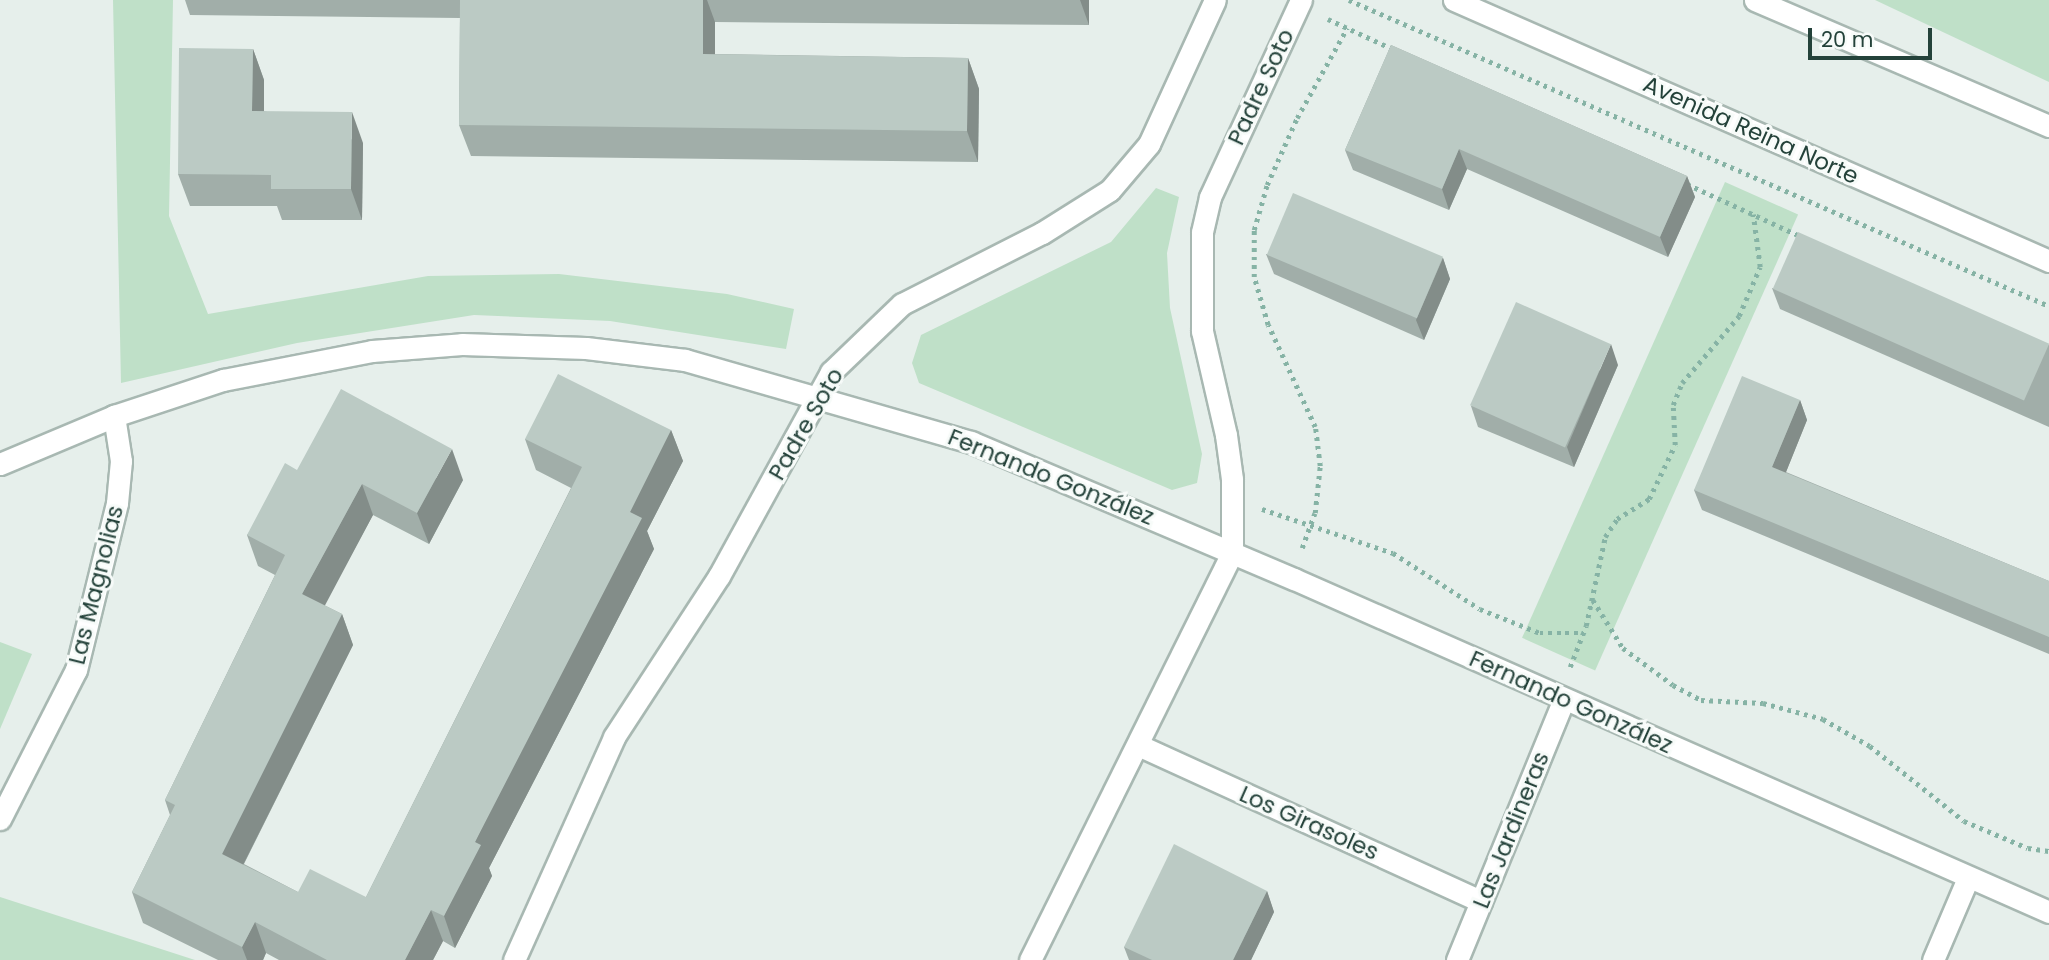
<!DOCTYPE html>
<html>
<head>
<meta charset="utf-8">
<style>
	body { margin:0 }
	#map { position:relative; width:2049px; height:960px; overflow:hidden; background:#e6efeb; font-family:Poppins,sans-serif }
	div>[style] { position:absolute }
	.green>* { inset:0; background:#bfe0c8; transform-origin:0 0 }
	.path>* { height:4.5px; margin-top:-2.25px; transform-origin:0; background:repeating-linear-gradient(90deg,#86b3a5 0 3.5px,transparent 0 8.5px) }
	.roads { filter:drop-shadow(2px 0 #a8b8b2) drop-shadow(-2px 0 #a8b8b2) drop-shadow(0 2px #a8b8b2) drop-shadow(0 -2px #a8b8b2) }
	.minor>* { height:21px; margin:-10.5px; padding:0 10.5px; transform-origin:10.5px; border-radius:10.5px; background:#fff }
	.wall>* { inset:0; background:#a1aea9 }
	.shaded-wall>* { inset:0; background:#838d89 }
	.building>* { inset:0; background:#bbcac4; transform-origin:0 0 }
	span { translate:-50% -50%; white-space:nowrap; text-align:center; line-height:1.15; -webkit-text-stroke:6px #f7fbf9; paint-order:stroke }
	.street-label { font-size:23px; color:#24423a }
	.scale { position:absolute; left:1808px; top:28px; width:124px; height:32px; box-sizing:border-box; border:4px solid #24423a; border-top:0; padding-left:9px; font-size:21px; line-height:24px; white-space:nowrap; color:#24423a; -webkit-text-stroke:5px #f7fbf9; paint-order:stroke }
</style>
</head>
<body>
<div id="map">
	<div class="green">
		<i style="clip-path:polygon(113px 0,173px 0,169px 216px,208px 314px,428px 276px,559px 274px,727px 294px,794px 309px,786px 349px,610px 321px,474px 315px,297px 343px,121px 383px)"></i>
		<i style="clip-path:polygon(1875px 0,2049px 0,2049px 82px)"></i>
		<i style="left:1725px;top:182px;width:80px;height:499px;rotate:24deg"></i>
		<i style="clip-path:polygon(1156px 188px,1179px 197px,1167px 253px,1170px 308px,1202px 454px,1197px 483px,1172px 490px,919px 383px,912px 363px,921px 335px,1111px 242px)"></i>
		<i style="clip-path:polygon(0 642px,32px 654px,0 729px)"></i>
		<i style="clip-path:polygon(0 897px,195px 960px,0 960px)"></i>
	</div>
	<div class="path">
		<i style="left:1349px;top:0;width:764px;rotate:23.61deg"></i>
		<i style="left:1328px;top:19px;width:72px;rotate:24.8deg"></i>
		<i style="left:1687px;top:184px;width:124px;rotate:24.7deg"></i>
		<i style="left:1262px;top:509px;width:138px;rotate:18.6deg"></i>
		<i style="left:1393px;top:553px;width:103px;rotate:32.8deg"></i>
		<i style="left:1480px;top:609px;width:65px;rotate:21.8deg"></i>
		<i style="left:1540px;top:633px;width:43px"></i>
		<i style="left:1302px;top:548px;width:37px;rotate:-70deg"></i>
		<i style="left:1315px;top:513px;width:47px;rotate:-83.9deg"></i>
		<i style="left:1320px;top:466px;width:39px;rotate:-97deg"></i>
		<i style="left:1315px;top:427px;width:112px;rotate:-114.7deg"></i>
		<i style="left:1268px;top:325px;width:50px;rotate:-106.3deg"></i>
		<i style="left:1254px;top:277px;width:47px;rotate:-90deg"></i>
		<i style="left:1254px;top:230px;width:47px;rotate:-73.9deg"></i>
		<i style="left:1267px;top:185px;width:73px;rotate:-65.9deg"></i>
		<i style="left:1297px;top:118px;width:103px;rotate:-60.9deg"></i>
		<i style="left:1593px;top:600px;width:57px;rotate:58deg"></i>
		<i style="left:1623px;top:648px;width:62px;rotate:36.5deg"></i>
		<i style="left:1673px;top:685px;width:32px;rotate:28deg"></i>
		<i style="left:1701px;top:700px;width:62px;rotate:2.8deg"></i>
		<i style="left:1763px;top:703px;width:62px;rotate:14.9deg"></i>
		<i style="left:1823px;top:719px;width:54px;rotate:29.9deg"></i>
		<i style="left:1870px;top:746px;width:120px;rotate:38.6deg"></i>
		<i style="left:1964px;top:821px;width:69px;rotate:22.9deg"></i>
		<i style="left:2028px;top:848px;width:21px;rotate:8deg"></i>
		<i style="left:1570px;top:667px;width:44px;rotate:-68.7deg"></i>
		<i style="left:1586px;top:626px;width:91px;rotate:-77.9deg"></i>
		<i style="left:1605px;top:537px;width:22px;rotate:-56deg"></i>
		<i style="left:1617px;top:519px;width:38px;rotate:-32deg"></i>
		<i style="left:1649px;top:499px;width:60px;rotate:-64.3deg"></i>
		<i style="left:1675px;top:445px;width:40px;rotate:-92.9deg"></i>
		<i style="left:1673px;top:405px;width:24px;rotate:-68deg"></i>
		<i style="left:1682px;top:383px;width:88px;rotate:-49.6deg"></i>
		<i style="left:1739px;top:316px;width:53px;rotate:-66.8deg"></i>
		<i style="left:1760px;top:267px;width:53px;rotate:-97.5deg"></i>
	</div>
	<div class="roads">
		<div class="minor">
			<i style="left:1454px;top:0;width:650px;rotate:23.68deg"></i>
			<i style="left:1755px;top:0;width:320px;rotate:23.2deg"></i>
			<i style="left:0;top:464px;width:124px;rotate:-22.8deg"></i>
			<i style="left:114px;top:416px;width:115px;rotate:-18.3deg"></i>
			<i style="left:223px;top:380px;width:152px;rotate:-11deg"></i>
			<i style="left:372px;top:351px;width:90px;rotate:-4.4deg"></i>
			<i style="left:462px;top:344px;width:124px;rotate:1.8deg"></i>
			<i style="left:586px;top:348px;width:100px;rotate:6.9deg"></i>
			<i style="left:685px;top:360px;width:298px;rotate:16deg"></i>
			<i style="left:971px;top:442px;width:351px;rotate:23deg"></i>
			<i style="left:1294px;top:579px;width:825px;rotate:23.8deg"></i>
			<i style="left:1138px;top:745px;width:377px;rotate:24.5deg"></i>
			<i style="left:0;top:819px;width:167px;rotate:-63deg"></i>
			<i style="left:76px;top:670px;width:172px;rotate:-76.2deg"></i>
			<i style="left:117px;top:503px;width:42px;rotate:-84.6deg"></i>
			<i style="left:121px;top:461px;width:46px;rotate:-98.8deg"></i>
			<i style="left:514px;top:960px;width:244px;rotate:-65.8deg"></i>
			<i style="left:614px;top:737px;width:192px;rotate:-56.9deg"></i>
			<i style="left:719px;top:576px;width:233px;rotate:-61.2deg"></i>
			<i style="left:831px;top:372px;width:98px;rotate:-43.8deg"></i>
			<i style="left:902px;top:304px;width:157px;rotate:-26.9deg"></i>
			<i style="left:1042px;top:233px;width:80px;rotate:-32.3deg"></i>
			<i style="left:1110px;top:190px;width:60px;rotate:-49.7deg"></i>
			<i style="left:1149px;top:144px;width:158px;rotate:-65.4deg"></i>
			<i style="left:1030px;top:960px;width:454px;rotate:-63.6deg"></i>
			<i style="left:1232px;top:553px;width:74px;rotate:-90deg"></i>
			<i style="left:1232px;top:479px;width:44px;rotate:-97.8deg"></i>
			<i style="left:1226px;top:435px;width:107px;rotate:-103deg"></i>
			<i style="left:1202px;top:331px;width:99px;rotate:-90deg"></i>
			<i style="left:1202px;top:232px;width:36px;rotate:-77deg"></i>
			<i style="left:1210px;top:197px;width:217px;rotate:-65.2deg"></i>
			<i style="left:1457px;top:960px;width:282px;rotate:-67.7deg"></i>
			<i style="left:1933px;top:960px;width:89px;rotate:-66.9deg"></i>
		</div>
	</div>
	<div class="wall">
		<i style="clip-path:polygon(185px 0,1089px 0,1089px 25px,715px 22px,715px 54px,968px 58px,979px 89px,978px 162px,471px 156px,459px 125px,460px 18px,190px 15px)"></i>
		<i style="clip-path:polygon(1391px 45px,1687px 176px,1695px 197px,1668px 257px,1467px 169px,1449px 210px,1353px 170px,1345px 150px)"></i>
		<i style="clip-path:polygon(253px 49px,264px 80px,264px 111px,363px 143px,362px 220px,282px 220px,277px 206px,190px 206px,178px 174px)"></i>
		<i style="clip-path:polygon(1266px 254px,1443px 258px,1450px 279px,1424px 340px,1274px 274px)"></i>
		<i style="clip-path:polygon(1772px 288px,2049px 345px,2049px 427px,1780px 309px)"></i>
		<i style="clip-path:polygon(1618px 365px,1574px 467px,1478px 427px,1471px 406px)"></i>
		<i style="clip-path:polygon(1800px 400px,1807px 420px,1786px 472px,2049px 581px,2049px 654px,1702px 510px,1694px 490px)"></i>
		<i style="clip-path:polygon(671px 430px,683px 461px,647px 531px,654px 549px,489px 868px,492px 876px,455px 948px,443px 941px,433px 960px,279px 960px,266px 953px,263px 960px,218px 960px,143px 923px,132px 892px,170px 815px,165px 800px,275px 575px,258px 566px,247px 535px,297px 470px,463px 480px,429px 544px,373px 515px,324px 605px,342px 614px,353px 645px,244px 864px,298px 892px,366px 897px,571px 488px,536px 470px,525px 439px)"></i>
		<i style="clip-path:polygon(1267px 891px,1274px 912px,1251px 960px,1129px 960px,1124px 947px)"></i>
	</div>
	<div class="shaded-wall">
		<i style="clip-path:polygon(703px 0,707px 0,715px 22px,715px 85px,703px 54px)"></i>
		<i style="clip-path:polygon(1080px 0,1089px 0,1089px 25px)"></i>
		<i style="clip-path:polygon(253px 49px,264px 80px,264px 142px,252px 111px)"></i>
		<i style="clip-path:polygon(968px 58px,979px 89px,978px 162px,967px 131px)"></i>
		<i style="clip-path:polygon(352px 112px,363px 143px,362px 220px,351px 189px)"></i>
		<i style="clip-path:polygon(1459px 149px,1467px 169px,1449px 210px,1442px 189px)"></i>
		<i style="clip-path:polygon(1687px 176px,1695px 197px,1668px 257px,1660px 237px)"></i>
		<i style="clip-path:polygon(1443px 258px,1450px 279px,1424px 340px,1416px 320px)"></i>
		<i style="clip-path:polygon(1611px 344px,1618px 365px,1574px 467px,1567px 447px)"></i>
		<i style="clip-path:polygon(1800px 400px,1807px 420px,1780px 487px,1772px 467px)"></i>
		<i style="clip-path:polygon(671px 430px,683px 461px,647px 531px,654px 549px,489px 868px,492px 876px,455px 948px,444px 916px,475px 842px,630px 512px)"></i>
		<i style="clip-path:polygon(452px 449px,463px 480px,429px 544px,417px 513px)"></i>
		<i style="clip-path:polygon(362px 484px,373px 515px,314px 626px,302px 594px)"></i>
		<i style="clip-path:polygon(342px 614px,353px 645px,233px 885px,222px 854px)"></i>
		<i style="clip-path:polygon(1267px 891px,1274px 912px,1251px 960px,1233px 960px)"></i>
		<i style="clip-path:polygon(431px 910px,443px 941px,433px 960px,405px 960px)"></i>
		<i style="clip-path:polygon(255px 922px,266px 953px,263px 960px,247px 960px,242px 947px)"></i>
	</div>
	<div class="building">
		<i style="clip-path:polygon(460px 0,703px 0,703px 54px,968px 58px,967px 131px,459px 125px)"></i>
		<i style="clip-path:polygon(1391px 45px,1687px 176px,1660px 237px,1459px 149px,1442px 189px,1345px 150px)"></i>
		<i style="clip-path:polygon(179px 48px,253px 49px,252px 111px,352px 112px,351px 189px,271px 189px,271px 175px,178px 174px)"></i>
		<i style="left:1293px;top:193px;width:163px;height:67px;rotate:23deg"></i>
		<i style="left:1798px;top:232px;width:275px;height:62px;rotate:24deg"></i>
		<i style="left:1516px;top:302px;width:104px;height:113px;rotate:24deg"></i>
		<i style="clip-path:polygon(558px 374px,671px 430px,630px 512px,642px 518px,475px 842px,481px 845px,444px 916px,431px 910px,405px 960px,327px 960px,255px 922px,242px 947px,132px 892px,175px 805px,165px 800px,285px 555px,247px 535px,285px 463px,297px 470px,341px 389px,452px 449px,417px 513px,362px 484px,302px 594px,342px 614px,222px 854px,298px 892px,310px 869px,366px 897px,582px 467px,525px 439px)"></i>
		<i style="clip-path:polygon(1742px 376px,1800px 400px,1772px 467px,2049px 581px,2049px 637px,1694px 490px)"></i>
		<i style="clip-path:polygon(1174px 844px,1267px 891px,1233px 960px,1152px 960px,1124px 947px)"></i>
	</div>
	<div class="street-label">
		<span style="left:1261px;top:87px;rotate:-65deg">Padre Soto</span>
		<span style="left:1751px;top:130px;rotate:24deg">Avenida Reina Norte</span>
		<span style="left:806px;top:424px;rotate:-60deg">Padre Soto</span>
		<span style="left:1051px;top:477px;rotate:22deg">Fernando González</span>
		<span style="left:96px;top:585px;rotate:-76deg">Las Magnolias</span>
		<span style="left:1571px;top:702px;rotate:24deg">Fernando González</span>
		<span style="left:1309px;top:823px;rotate:24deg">Los Girasoles</span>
		<span style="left:1511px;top:830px;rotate:-68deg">Las Jardineras</span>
	</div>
	<div class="scale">20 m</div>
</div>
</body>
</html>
